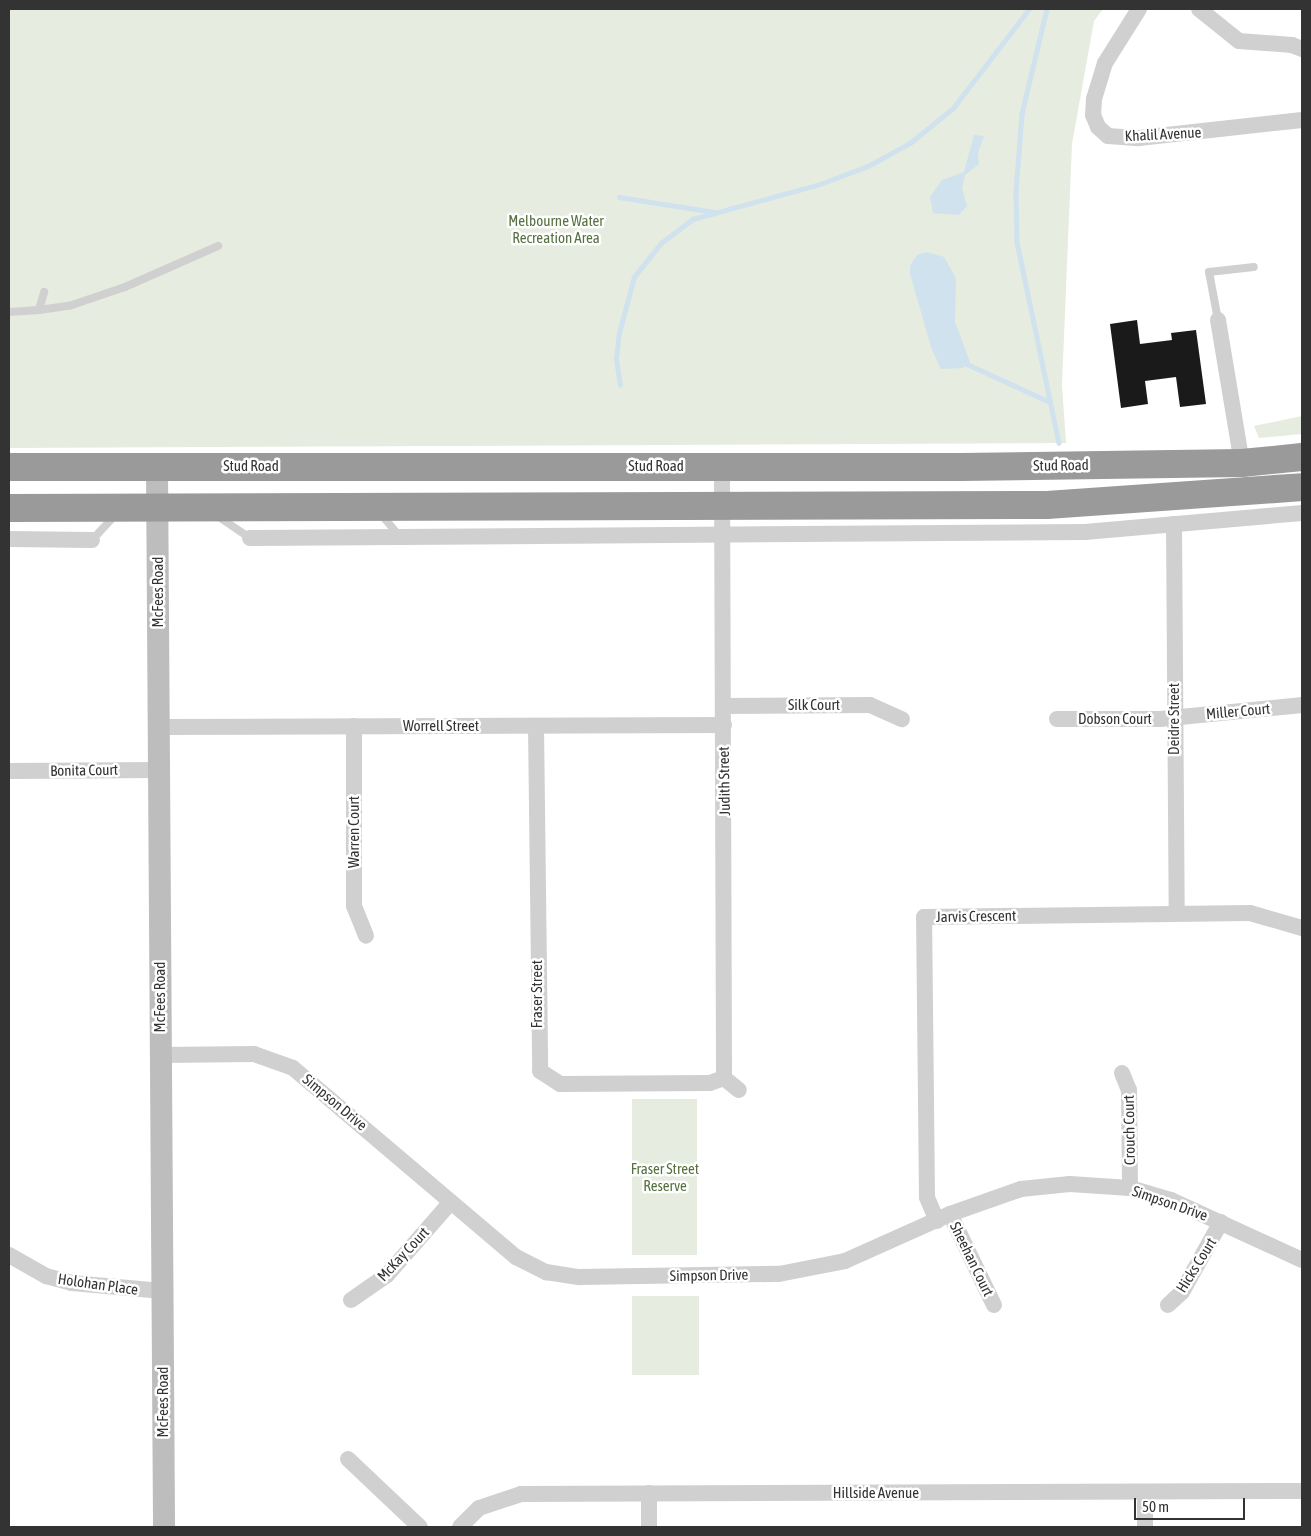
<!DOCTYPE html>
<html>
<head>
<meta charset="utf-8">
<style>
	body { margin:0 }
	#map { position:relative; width:1311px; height:1536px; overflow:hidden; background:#fff; font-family:"Asap Condensed",sans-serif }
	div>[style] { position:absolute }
	.green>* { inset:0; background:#e6ecdf; transform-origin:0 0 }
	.water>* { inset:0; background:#cfe2ee }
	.stream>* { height:4.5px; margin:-2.25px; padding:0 2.25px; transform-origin:2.25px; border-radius:2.25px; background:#cfe2ee }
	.building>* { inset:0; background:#1a1a1a }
	.lane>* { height:8px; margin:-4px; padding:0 4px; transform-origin:4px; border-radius:4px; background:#d0d0d0 }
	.street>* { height:16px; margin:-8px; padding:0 8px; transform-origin:8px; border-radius:8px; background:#d0d0d0 }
	.secondary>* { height:22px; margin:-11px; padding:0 11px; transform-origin:11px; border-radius:11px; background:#bdbdbd }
	.highway>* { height:28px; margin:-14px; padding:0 14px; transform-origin:14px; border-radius:14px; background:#9a9a9a }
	span { translate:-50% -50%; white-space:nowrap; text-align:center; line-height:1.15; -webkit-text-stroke:5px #fff; paint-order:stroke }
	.street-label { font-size:15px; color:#333 }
	.park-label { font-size:15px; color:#56703f }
	.frame { position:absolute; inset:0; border:10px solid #333; pointer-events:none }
	.scale { position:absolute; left:1134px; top:1498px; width:111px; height:22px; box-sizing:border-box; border:2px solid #333; border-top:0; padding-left:6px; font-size:15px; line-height:18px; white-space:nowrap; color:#333; -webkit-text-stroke:4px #fff; paint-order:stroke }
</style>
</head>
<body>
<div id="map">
	<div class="green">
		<i style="clip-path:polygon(9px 9px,1103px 9px,1094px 21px,1072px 144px,1062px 385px,1066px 443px,9px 448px)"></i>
		<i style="clip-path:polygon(1302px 416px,1302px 434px,1259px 438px,1254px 426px)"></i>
		<i style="left:632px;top:1099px;width:65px;height:156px"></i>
		<i style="left:632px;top:1296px;width:67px;height:79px"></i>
	</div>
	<div class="water">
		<i style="clip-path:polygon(974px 135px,984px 136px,978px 153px,979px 164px,965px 175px,962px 188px,967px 206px,959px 215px,933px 213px,930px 197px,942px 180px,964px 172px)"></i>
		<i style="clip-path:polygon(927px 252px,944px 257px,956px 278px,955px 322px,970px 362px,963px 368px,941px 369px,932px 350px,910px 274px,910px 266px,917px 255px)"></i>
	</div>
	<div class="stream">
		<i style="left:1047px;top:9px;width:108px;rotate:103.4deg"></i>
		<i style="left:1022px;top:114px;width:78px;rotate:94.4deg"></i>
		<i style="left:1016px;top:192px;width:50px;rotate:88.9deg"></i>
		<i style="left:1017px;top:242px;width:205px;rotate:78.2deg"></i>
		<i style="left:619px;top:197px;width:96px;rotate:9deg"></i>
		<i style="left:967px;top:364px;width:89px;rotate:24.6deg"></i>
		<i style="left:620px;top:385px;width:25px;rotate:-99deg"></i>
		<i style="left:616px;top:360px;width:27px;rotate:-84deg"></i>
		<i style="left:619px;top:333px;width:58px;rotate:-75deg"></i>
		<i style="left:634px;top:277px;width:43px;rotate:-51.5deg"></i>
		<i style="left:661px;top:243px;width:40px;rotate:-37deg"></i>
		<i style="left:693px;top:219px;width:132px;rotate:-15.4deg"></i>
		<i style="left:820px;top:184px;width:51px;rotate:-20.6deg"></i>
		<i style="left:868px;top:166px;width:48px;rotate:-28.7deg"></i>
		<i style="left:910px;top:143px;width:55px;rotate:-39.1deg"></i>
		<i style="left:953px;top:108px;width:125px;rotate:-52.5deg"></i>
	</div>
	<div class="building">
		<i style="clip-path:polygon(1137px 320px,1140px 344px,1172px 340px,1171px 333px,1196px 330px,1206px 404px,1180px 407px,1176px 377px,1145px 381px,1148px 404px,1121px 408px,1110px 324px)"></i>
	</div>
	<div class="lane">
		<i style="left:39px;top:310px;width:30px;rotate:-8deg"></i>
		<i style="left:69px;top:306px;width:59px;rotate:-18.7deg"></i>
		<i style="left:125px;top:287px;width:102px;rotate:-23.8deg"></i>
		<i style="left:9px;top:312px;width:30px;rotate:-4deg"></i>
		<i style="left:39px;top:310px;width:19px;rotate:-74deg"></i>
		<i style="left:1218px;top:320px;width:49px;rotate:-100.6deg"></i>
		<i style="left:1209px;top:272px;width:45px;rotate:-6.3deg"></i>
		<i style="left:380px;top:513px;width:30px;rotate:50deg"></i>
		<i style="left:216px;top:515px;width:41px;rotate:34.1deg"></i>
		<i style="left:92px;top:540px;width:34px;rotate:-47deg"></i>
	</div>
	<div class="street">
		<i style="left:1139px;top:9px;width:64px;rotate:122.2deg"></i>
		<i style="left:1105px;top:63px;width:37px;rotate:107deg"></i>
		<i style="left:1094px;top:98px;width:17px;rotate:93deg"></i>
		<i style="left:1093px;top:115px;width:13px;rotate:67deg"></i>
		<i style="left:1098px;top:127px;width:13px;rotate:42deg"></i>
		<i style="left:1108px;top:136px;width:31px;rotate:4deg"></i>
		<i style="left:1139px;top:138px;width:164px;rotate:-6.3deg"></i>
		<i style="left:1199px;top:9px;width:51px;rotate:38.7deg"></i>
		<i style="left:1239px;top:41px;width:53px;rotate:4.3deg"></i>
		<i style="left:1292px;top:45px;width:11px;rotate:22deg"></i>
		<i style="left:1218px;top:320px;width:145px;rotate:80.5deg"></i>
		<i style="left:722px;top:465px;width:613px;rotate:89.81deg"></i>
		<i style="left:1174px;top:524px;width:389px;rotate:89.6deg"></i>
		<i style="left:250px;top:538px;width:835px;rotate:-0.41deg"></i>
		<i style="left:1085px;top:532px;width:218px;rotate:-5deg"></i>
		<i style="left:9px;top:539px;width:83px;rotate:0.7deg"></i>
		<i style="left:724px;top:706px;width:146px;rotate:-0.4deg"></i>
		<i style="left:870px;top:705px;width:35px;rotate:24deg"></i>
		<i style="left:1057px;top:719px;width:103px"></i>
		<i style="left:1160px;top:719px;width:143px;rotate:-5.6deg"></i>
		<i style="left:354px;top:726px;width:180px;rotate:90deg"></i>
		<i style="left:354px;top:906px;width:32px;rotate:68deg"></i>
		<i style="left:536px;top:726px;width:345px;rotate:89.3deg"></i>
		<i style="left:540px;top:1071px;width:24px;rotate:33deg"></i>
		<i style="left:560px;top:1084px;width:150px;rotate:-0.4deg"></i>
		<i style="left:710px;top:1083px;width:15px;rotate:-20deg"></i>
		<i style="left:159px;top:727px;width:565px;rotate:-0.2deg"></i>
		<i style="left:9px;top:771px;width:149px;rotate:-0.4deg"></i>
		<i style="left:160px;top:1055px;width:94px;rotate:-0.6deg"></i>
		<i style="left:254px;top:1054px;width:41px;rotate:19.7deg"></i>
		<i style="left:293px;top:1068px;width:292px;rotate:40.3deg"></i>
		<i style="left:516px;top:1257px;width:34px;rotate:27deg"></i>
		<i style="left:546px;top:1272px;width:33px;rotate:9deg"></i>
		<i style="left:579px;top:1277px;width:200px;rotate:-0.9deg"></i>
		<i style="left:779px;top:1274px;width:67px;rotate:-11.1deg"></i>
		<i style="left:845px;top:1261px;width:115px;rotate:-24.1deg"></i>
		<i style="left:950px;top:1214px;width:75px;rotate:-19.4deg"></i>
		<i style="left:1021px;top:1189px;width:49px;rotate:-5.8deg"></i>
		<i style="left:1070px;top:1184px;width:60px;rotate:3.8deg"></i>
		<i style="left:1130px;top:1188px;width:43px;rotate:16.3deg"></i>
		<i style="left:1171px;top:1200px;width:144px;rotate:24.6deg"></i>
		<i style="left:1122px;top:1073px;width:18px;rotate:68deg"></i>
		<i style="left:1129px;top:1090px;width:98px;rotate:89.4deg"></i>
		<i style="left:724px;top:1078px;width:19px;rotate:39deg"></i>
		<i style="left:950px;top:1214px;width:101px;rotate:64.2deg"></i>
		<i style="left:937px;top:1221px;width:26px;rotate:-113deg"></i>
		<i style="left:927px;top:1197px;width:280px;rotate:-90.6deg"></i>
		<i style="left:924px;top:917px;width:326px;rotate:-0.7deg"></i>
		<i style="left:1250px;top:913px;width:54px;rotate:16.1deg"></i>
		<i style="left:9px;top:1255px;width:43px;rotate:29.6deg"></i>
		<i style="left:46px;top:1276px;width:27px;rotate:15deg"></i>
		<i style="left:72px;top:1283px;width:91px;rotate:5deg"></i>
		<i style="left:351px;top:1300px;width:44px;rotate:-34.8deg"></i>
		<i style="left:387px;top:1275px;width:96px;rotate:-48.8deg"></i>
		<i style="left:1168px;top:1305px;width:19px;rotate:-43deg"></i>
		<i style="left:1182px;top:1292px;width:80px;rotate:-60.9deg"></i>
		<i style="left:348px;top:1459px;width:99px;rotate:43.4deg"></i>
		<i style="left:1145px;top:1492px;width:35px;rotate:90deg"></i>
		<i style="left:649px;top:1493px;width:34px;rotate:90deg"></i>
		<i style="left:460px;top:1527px;width:27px;rotate:-45deg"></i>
		<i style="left:479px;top:1508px;width:44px;rotate:-18.4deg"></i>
		<i style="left:521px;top:1494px;width:781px;rotate:-0.22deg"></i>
	</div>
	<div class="secondary">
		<i style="left:157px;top:466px;width:1061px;rotate:89.62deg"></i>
	</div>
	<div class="highway">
		<i style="left:9px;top:467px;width:952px"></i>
		<i style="left:961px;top:467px;width:281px;rotate:-0.8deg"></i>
		<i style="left:1242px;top:463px;width:60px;rotate:-5.7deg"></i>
		<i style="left:9px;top:508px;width:1038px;rotate:-0.17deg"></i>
		<i style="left:1047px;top:505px;width:256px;rotate:-4deg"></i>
	</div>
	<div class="street-label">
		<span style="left:1163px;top:134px;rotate:-3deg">Khalil Avenue</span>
		<span style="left:1061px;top:465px;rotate:-1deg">Stud Road</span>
		<span style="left:251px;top:466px">Stud Road</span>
		<span style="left:656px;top:466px">Stud Road</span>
		<span style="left:158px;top:592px;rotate:-90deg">McFees Road</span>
		<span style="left:814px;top:705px">Silk Court</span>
		<span style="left:1238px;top:711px;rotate:-5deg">Miller Court</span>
		<span style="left:1115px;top:719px">Dobson Court</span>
		<span style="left:1174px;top:719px;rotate:-90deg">Deidre Street</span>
		<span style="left:441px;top:726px">Worrell Street</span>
		<span style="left:84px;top:770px;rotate:-1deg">Bonita Court</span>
		<span style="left:724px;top:781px;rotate:-91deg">Judith Street</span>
		<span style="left:354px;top:832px;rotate:-90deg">Warren Court</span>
		<span style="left:976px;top:916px;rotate:-1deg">Jarvis Crescent</span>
		<span style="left:537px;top:994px;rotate:-90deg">Fraser Street</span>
		<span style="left:160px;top:997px;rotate:-90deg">McFees Road</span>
		<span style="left:335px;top:1102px;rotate:40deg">Simpson Drive</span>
		<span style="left:1129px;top:1130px;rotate:-91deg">Crouch Court</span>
		<span style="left:1170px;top:1203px;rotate:19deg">Simpson Drive</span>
		<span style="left:403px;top:1254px;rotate:-47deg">McKay Court</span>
		<span style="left:972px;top:1259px;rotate:64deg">Sheehan Court</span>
		<span style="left:1196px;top:1265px;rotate:-58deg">Hicks Court</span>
		<span style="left:709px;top:1275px;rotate:-1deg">Simpson Drive</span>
		<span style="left:98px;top:1284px;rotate:8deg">Holohan Place</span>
		<span style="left:163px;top:1402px;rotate:-90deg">McFees Road</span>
		<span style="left:876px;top:1493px">Hillside Avenue</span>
	</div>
	<div class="park-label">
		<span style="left:556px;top:229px">Melbourne Water<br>Recreation Area</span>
		<span style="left:665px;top:1177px">Fraser Street<br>Reserve</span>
	</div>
	<div class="frame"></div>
	<div class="scale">50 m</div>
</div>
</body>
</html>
